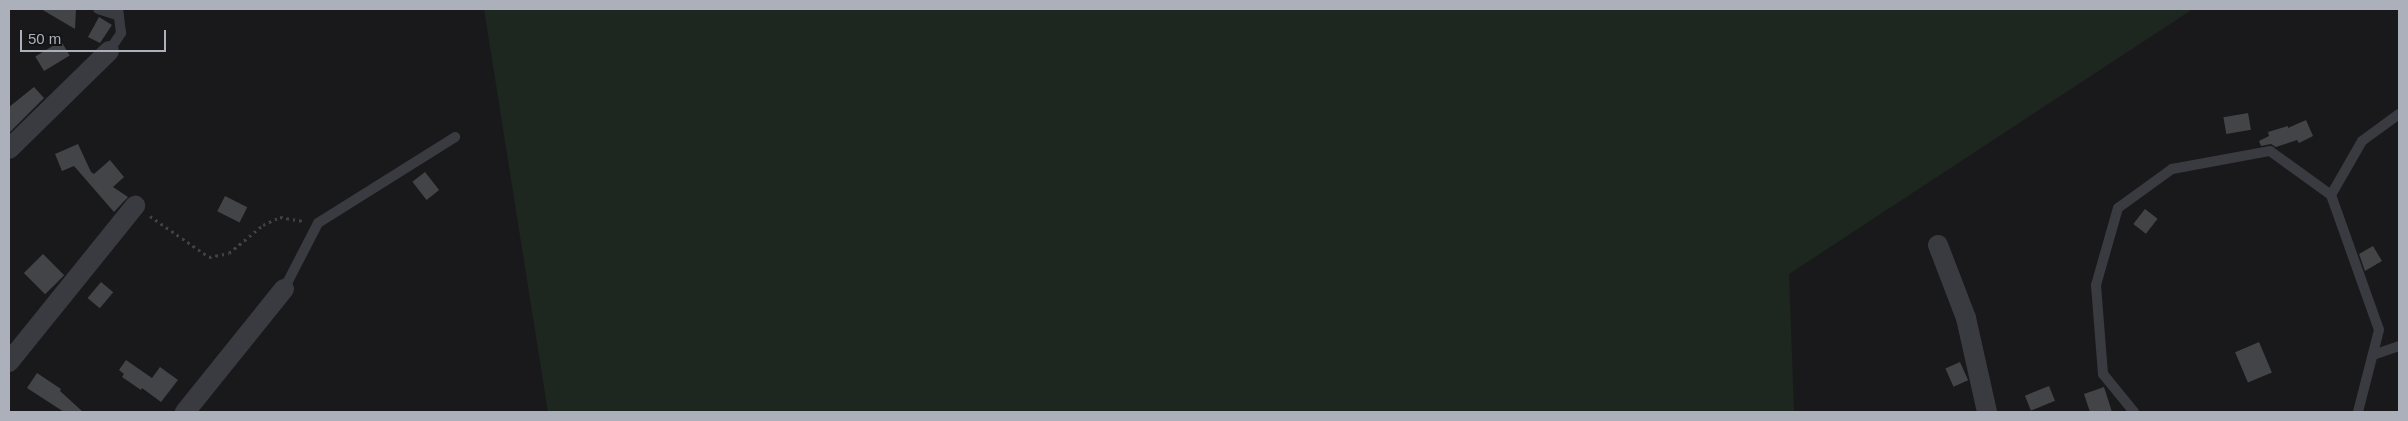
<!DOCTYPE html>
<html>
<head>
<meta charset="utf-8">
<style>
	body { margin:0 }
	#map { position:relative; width:2408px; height:421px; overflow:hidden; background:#19191b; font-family:Arial,sans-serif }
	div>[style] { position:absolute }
	.green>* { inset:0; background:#1e271f }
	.building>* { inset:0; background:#434448; transform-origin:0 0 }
	.path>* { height:3px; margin-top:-1.5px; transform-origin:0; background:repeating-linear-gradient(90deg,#404247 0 2.5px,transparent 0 6.5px) }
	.lane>* { height:10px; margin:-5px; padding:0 5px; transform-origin:5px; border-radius:5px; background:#3a3b40 }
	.street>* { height:20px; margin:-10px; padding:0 10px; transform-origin:10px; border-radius:10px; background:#3a3b40 }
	span { translate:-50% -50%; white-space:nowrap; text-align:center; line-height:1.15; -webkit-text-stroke:4px #141416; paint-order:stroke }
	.frame { position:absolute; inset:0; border:10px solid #abb0bb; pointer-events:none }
	.scale { position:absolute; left:20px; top:30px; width:146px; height:22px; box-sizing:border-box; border:2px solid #abb0bb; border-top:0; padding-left:6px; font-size:15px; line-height:18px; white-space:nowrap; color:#abb0bb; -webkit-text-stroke:4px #141416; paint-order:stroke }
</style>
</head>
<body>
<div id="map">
	<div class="green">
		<i style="clip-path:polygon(484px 9px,2193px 9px,1789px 274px,1794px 412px,548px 412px)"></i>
	</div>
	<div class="building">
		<i style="clip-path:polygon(41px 9px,76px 9px,75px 29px)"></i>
		<i style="clip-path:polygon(99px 17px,112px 25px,100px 43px,88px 37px)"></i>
		<i style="left:61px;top:41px;width:17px;height:30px;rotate:59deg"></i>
		<i style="clip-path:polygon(34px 87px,44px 98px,9px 133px,9px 107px)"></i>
		<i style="left:2248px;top:113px;width:17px;height:25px;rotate:80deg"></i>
		<i style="clip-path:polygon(2306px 120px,2313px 136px,2299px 143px,2297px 140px,2276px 147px,2271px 144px,2261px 146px,2259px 141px,2269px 136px,2268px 132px,2288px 126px,2288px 128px)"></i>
		<i style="clip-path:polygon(78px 144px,91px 172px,94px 174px,110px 160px,124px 177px,113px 187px,128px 197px,114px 212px,74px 166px,62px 171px,55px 154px)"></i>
		<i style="left:425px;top:172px;width:23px;height:16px;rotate:52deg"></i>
		<i style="left:225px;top:196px;width:25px;height:17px;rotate:27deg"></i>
		<i style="left:2145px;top:209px;width:16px;height:19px;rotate:38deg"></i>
		<i style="clip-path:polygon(2373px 246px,2382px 261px,2365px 271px,2359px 254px)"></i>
		<i style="left:43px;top:254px;width:30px;height:27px;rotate:45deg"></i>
		<i style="left:101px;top:282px;width:16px;height:21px;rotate:40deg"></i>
		<i style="left:2259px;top:342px;width:33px;height:26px;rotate:67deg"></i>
		<i style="clip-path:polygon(126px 360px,152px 378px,160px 367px,178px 380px,161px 402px,142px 388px,141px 390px,122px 377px,124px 374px,119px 370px)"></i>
		<i style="left:1960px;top:362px;width:20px;height:16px;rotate:66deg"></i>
		<i style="clip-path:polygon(37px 373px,61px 389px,60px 391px,83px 412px,64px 412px,27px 388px)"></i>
		<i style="left:2049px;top:386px;width:16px;height:26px;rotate:68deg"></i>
		<i style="clip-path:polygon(2104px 387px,2112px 412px,2090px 412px,2084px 394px)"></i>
	</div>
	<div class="path">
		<i style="left:150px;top:216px;width:72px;rotate:34.8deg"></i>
		<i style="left:209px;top:257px;width:20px;rotate:-11deg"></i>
		<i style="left:229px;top:253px;width:44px;rotate:-39.5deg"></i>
		<i style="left:263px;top:225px;width:19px;rotate:-25deg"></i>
		<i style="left:280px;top:217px;width:23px;rotate:10deg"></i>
	</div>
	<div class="lane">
		<i style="left:98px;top:9px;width:22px;rotate:18deg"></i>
		<i style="left:109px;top:51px;width:22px;rotate:-56deg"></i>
		<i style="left:121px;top:33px;width:24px;rotate:-97deg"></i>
		<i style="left:2331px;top:195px;width:62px;rotate:-60.1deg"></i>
		<i style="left:2362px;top:141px;width:46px;rotate:-36.1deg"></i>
		<i style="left:284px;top:289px;width:74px;rotate:-62.7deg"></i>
		<i style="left:318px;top:223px;width:162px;rotate:-32.1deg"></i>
		<i style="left:2373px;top:355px;width:28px;rotate:-19deg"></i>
		<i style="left:2134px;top:412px;width:49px;rotate:-129.2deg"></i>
		<i style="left:2103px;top:374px;width:89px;rotate:-94.5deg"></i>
		<i style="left:2096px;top:285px;width:80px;rotate:-74.1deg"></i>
		<i style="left:2118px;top:208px;width:67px;rotate:-35.8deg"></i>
		<i style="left:2172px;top:169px;width:100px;rotate:-10.4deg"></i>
		<i style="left:2270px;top:151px;width:75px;rotate:35.8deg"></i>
		<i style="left:2331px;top:195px;width:143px;rotate:70.4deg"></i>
		<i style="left:2379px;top:330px;width:85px;rotate:104.4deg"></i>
	</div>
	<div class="street">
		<i style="left:9px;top:149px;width:140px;rotate:-44.4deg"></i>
		<i style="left:1938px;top:245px;width:78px;rotate:69deg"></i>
		<i style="left:1966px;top:318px;width:96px;rotate:77.4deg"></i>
		<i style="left:9px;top:362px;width:201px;rotate:-51.1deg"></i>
		<i style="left:185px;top:412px;width:158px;rotate:-51.2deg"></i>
	</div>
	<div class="frame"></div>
	<div class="scale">50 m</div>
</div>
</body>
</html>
